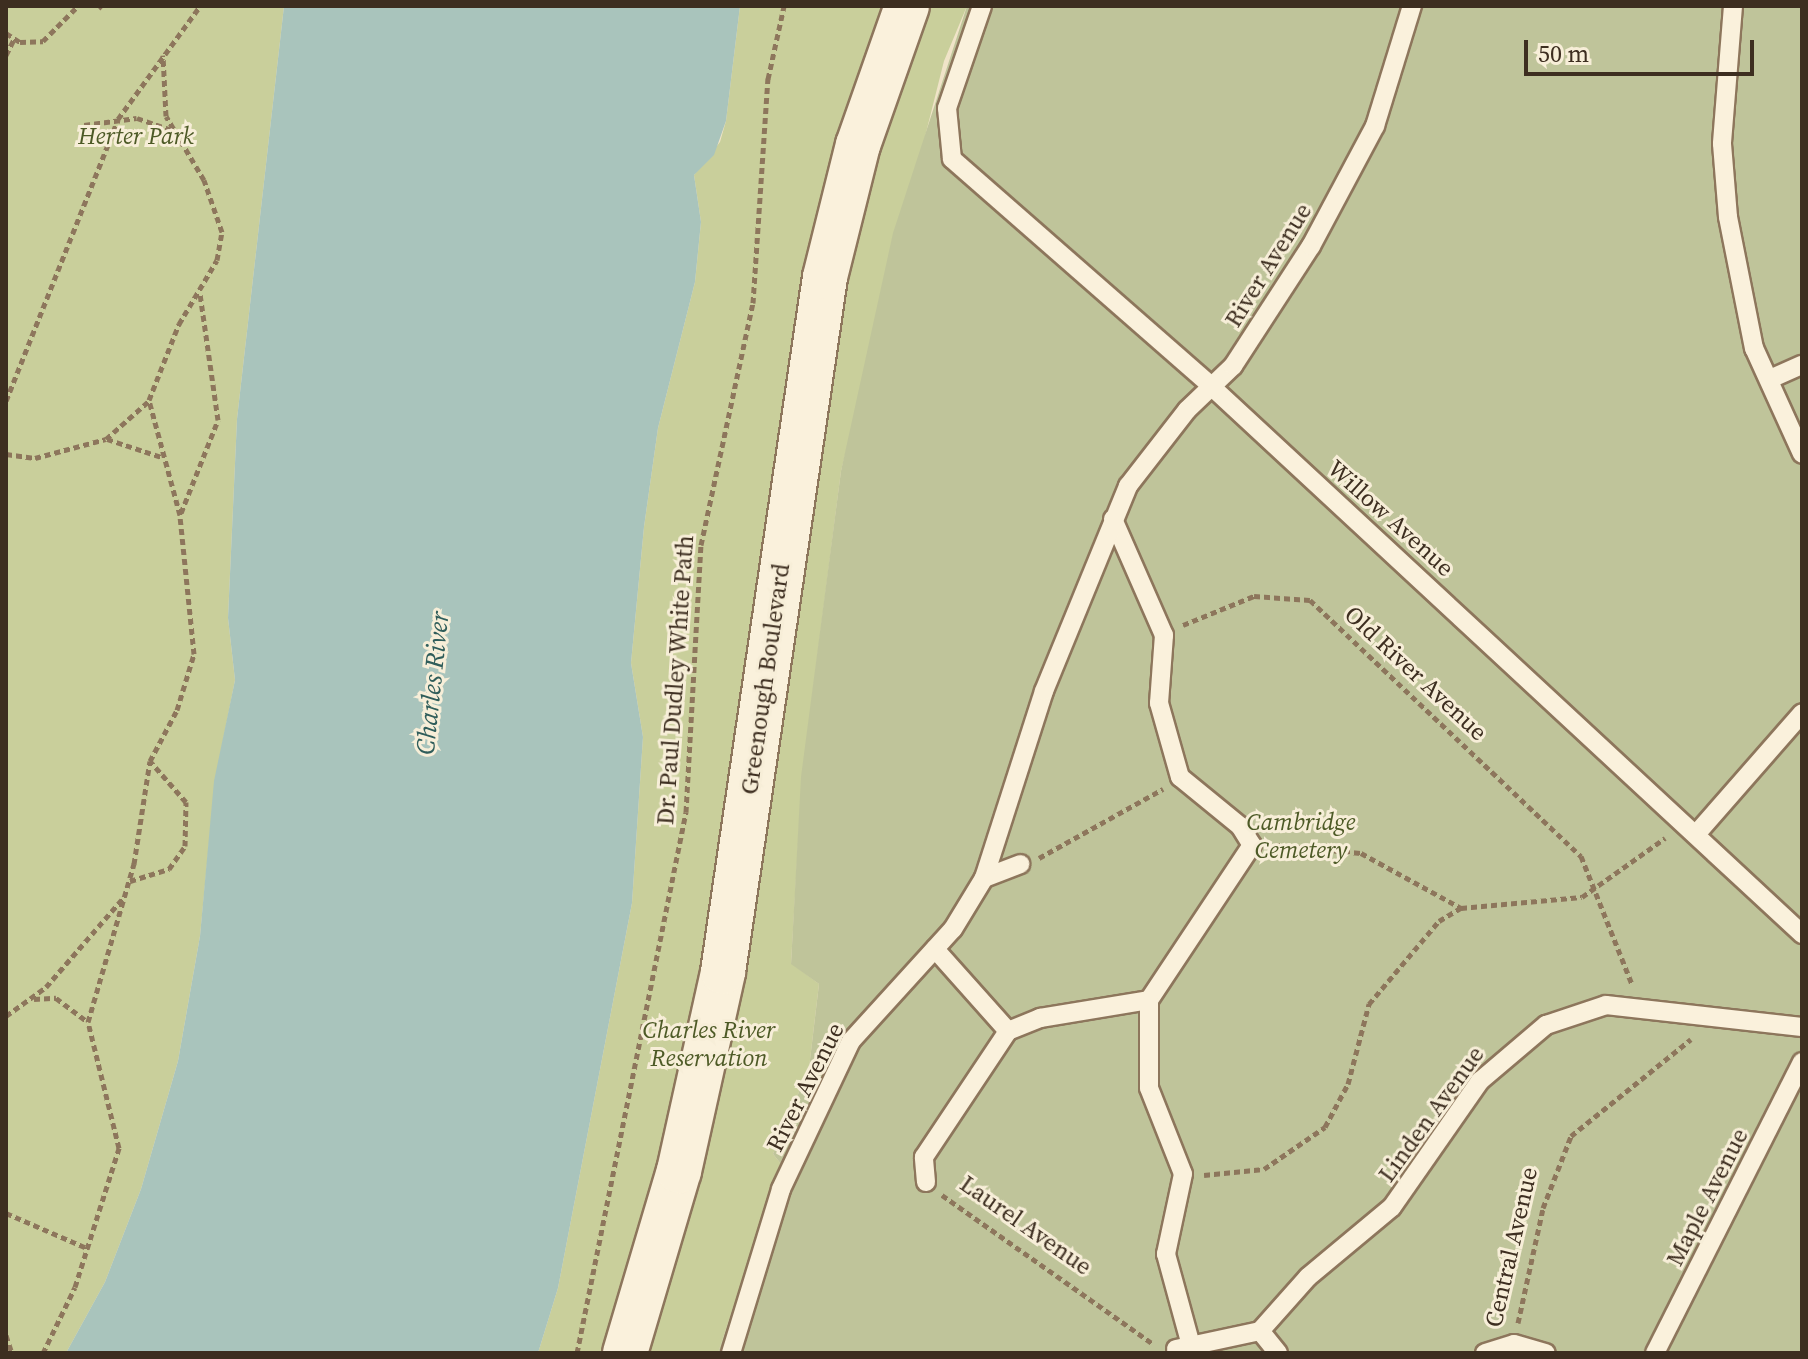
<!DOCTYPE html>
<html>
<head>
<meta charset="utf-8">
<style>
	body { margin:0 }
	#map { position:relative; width:1808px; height:1359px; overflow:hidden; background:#f0e4c8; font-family:"Source Serif 4",serif }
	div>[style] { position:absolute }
	.green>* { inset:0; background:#c9cf9b }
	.cemetery>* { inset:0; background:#bfc49a }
	.water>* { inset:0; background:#a9c4bc }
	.path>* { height:5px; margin-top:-2.5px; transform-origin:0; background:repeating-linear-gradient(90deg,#8d765c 0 6px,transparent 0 10px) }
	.roads { filter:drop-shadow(2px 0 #8d765c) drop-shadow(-2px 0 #8d765c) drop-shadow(0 2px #8d765c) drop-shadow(0 -2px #8d765c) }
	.service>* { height:18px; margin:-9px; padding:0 9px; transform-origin:9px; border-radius:9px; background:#faf1dc }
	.secondary>* { height:44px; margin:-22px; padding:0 22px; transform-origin:22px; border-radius:22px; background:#faf1dc }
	span { translate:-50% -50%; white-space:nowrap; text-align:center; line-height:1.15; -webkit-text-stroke:6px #f7eed8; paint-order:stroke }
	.park-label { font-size:24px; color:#4d5a26; font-style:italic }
	.street-label { font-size:24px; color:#3d2e20 }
	.water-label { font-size:26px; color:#2f5d5a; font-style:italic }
	.frame { position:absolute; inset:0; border:8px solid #3d2e20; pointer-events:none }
	.scale { position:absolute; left:1524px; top:40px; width:230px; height:36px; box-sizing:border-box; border:4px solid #3d2e20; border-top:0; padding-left:10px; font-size:24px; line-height:28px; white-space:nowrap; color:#3d2e20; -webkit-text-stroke:6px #f7eed8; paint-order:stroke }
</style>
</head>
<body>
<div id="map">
	<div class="green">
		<i style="clip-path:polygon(6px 6px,284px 6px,237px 419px,228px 618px,235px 680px,215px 781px,200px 936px,178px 1061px,141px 1189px,105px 1282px,66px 1353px,6px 1353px)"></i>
		<i style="clip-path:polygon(740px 6px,967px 6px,944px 61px,841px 471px,802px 777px,791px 963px,819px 984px,809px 1068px,773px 1154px,781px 1164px,718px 1353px,538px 1353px,558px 1288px,632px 903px,643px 737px,631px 663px,644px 527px,658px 428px,695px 282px,701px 222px,694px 175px,720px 142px,726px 121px)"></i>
	</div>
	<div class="cemetery">
		<i style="clip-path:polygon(967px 6px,1802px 6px,1802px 1353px,718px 1353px,781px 1164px,773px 1154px,809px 1068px,819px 984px,791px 964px,801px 777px,841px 471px,893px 233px)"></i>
	</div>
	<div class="water">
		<i style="clip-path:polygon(284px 6px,740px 6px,726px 121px,714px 155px,694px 175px,701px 222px,695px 282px,658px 428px,644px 527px,631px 663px,643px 737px,632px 903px,558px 1288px,538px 1353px,66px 1353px,105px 1282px,141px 1189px,178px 1061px,200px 936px,214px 781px,235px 680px,228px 618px,237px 419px)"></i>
	</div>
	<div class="path">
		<i style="left:100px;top:6px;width:3px;rotate:45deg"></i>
		<i style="left:6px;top:33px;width:17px;rotate:33deg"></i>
		<i style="left:20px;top:42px;width:23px;rotate:-2deg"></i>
		<i style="left:43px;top:41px;width:49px;rotate:-45deg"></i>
		<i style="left:6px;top:55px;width:18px;rotate:-63deg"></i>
		<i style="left:84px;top:125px;width:53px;rotate:-7.5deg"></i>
		<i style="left:137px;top:118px;width:37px;rotate:19deg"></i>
		<i style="left:6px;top:401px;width:303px;rotate:-68.3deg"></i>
		<i style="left:118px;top:119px;width:140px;rotate:-54deg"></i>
		<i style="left:107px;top:439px;width:57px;rotate:18.4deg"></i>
		<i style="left:6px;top:454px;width:29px;rotate:8deg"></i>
		<i style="left:35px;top:458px;width:73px;rotate:-15deg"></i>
		<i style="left:106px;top:439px;width:57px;rotate:-41.5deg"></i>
		<i style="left:181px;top:513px;width:100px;rotate:-68.3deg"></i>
		<i style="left:218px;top:420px;width:128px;rotate:-98.1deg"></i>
		<i style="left:1183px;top:625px;width:77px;rotate:-22.2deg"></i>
		<i style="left:1254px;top:596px;width:56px;rotate:4.1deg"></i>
		<i style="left:1310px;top:600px;width:373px;rotate:43.4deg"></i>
		<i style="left:1581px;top:856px;width:138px;rotate:68.3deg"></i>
		<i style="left:1274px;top:845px;width:87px;rotate:5.3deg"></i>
		<i style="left:1361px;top:853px;width:114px;rotate:28.8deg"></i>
		<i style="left:1039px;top:858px;width:142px;rotate:-29.1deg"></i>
		<i style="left:130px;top:881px;width:41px;rotate:-17.1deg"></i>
		<i style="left:169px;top:869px;width:28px;rotate:-55deg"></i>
		<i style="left:185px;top:846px;width:44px;rotate:-88.7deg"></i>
		<i style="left:186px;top:802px;width:55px;rotate:-131.3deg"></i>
		<i style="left:34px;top:999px;width:22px;rotate:-3deg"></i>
		<i style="left:56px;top:998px;width:39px;rotate:37deg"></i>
		<i style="left:6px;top:1016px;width:49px;rotate:-35.9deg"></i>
		<i style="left:46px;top:987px;width:119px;rotate:-49.1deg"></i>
		<i style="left:1204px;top:1175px;width:60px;rotate:-5.7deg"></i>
		<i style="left:1264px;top:1169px;width:74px;rotate:-34.5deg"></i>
		<i style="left:1325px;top:1127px;width:49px;rotate:-61.9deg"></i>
		<i style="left:1348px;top:1084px;width:83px;rotate:-75.3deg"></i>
		<i style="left:1369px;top:1004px;width:109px;rotate:-49.9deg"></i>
		<i style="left:1439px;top:921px;width:26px;rotate:-31deg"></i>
		<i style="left:1461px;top:908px;width:121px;rotate:-5.2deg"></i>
		<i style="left:1582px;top:897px;width:102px;rotate:-35.4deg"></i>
		<i style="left:942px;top:1195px;width:258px;rotate:35.2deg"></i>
		<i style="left:6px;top:1213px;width:90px;rotate:23.4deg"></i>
		<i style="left:1518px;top:1323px;width:118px;rotate:-77.7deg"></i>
		<i style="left:1543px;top:1208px;width:77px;rotate:-68.7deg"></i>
		<i style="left:1571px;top:1136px;width:154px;rotate:-38.9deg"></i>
		<i style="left:6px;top:1335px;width:19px;rotate:72deg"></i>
		<i style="left:43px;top:1353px;width:73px;rotate:-64.1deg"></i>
		<i style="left:75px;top:1287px;width:146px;rotate:-72.4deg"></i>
		<i style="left:119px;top:1148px;width:130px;rotate:-103.8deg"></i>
		<i style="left:88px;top:1022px;width:165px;rotate:-73.8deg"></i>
		<i style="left:134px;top:864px;width:104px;rotate:-81.2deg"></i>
		<i style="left:150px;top:761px;width:58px;rotate:-62.1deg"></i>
		<i style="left:177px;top:710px;width:59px;rotate:-73.1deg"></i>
		<i style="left:194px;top:654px;width:140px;rotate:-95.8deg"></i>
		<i style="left:180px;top:515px;width:119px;rotate:-105.1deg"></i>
		<i style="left:149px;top:400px;width:82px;rotate:-68.5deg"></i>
		<i style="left:179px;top:324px;width:74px;rotate:-59.3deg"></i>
		<i style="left:217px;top:260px;width:28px;rotate:-80deg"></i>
		<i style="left:222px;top:232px;width:55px;rotate:-109.1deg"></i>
		<i style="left:204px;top:180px;width:74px;rotate:-120.7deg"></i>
		<i style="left:166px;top:116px;width:61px;rotate:-92.8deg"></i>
		<i style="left:577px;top:1353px;width:552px;rotate:-78.61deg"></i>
		<i style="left:686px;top:812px;width:267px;rotate:-86.8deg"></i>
		<i style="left:701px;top:545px;width:248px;rotate:-77.9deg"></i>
		<i style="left:753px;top:303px;width:225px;rotate:-86.2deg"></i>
		<i style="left:768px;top:79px;width:75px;rotate:-77.6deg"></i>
	</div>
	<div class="roads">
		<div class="service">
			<i style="left:982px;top:6px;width:108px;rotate:108.9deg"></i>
			<i style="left:947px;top:108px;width:51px;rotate:84.4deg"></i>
			<i style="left:952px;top:159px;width:346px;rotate:41.2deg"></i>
			<i style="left:1212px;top:387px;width:805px;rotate:42.83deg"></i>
			<i style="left:1733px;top:6px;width:138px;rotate:94.6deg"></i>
			<i style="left:1722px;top:144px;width:73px;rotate:85.3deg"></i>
			<i style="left:1728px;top:217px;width:134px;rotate:78.8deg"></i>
			<i style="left:1754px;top:348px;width:116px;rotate:65.6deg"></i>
			<i style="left:1770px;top:379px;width:35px;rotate:-24deg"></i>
			<i style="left:1113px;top:519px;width:127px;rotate:66.3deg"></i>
			<i style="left:1164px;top:635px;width:68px;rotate:94.2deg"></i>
			<i style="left:1159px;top:703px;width:77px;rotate:74.2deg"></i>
			<i style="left:1180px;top:777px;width:77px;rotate:39.2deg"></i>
			<i style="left:1240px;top:826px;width:22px;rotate:58deg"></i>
			<i style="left:1252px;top:845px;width:186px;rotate:123.6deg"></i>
			<i style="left:1149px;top:1000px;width:88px;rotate:90deg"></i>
			<i style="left:1149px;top:1088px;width:92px;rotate:68.4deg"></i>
			<i style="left:1183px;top:1174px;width:82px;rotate:102deg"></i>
			<i style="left:1166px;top:1254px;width:103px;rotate:74.7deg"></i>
			<i style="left:1698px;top:832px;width:158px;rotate:-48.8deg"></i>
			<i style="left:984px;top:878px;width:39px;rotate:-21deg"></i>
			<i style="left:1008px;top:1031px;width:35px;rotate:-22deg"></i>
			<i style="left:1040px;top:1018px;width:110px;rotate:-9.4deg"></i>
			<i style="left:926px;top:1182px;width:25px;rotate:-95deg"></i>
			<i style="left:924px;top:1157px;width:151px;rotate:-56.3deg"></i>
			<i style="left:1008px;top:1031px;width:110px;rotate:-131.7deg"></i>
			<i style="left:1176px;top:1349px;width:86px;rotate:-12.1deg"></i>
			<i style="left:731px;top:1353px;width:171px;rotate:-73deg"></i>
			<i style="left:781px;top:1189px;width:164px;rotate:-64.7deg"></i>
			<i style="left:851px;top:1041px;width:151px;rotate:-47.7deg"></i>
			<i style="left:953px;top:929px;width:60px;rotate:-58.7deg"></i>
			<i style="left:984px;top:878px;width:196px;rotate:-72.2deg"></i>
			<i style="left:1044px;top:691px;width:222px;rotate:-67.7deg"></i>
			<i style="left:1128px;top:486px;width:96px;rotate:-52.2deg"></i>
			<i style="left:1187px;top:410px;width:64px;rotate:-43.7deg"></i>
			<i style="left:1233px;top:366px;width:143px;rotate:-57deg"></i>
			<i style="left:1311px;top:246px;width:136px;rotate:-61.9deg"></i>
			<i style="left:1375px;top:126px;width:126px;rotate:-72.9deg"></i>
			<i style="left:1278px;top:1353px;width:28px;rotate:-129deg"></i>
			<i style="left:1260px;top:1331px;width:72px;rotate:-48.4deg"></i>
			<i style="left:1308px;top:1277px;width:109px;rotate:-39.8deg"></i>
			<i style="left:1392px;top:1207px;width:154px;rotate:-55.1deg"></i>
			<i style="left:1480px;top:1081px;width:87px;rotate:-40.3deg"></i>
			<i style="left:1546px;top:1025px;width:63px;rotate:-18.4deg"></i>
			<i style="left:1606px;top:1005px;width:197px;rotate:6.4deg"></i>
			<i style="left:1485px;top:1353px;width:30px;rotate:-17deg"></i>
			<i style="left:1514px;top:1344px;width:33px;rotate:16deg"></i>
			<i style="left:1655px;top:1353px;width:326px;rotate:-63.2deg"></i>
		</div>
		<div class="secondary">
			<i style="left:625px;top:1353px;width:190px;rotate:-73.5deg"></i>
			<i style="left:679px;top:1171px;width:204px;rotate:-77.5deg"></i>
			<i style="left:723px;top:972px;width:702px;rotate:-81.65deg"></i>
			<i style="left:825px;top:277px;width:136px;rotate:-76deg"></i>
			<i style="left:858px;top:145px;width:147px;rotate:-70.6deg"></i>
		</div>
	</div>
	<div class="park-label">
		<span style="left:136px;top:136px">Herter Park</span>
		<span style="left:1301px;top:836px">Cambridge<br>Cemetery</span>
		<span style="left:709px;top:1044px">Charles River<br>Reservation</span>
	</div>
	<div class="street-label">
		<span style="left:1268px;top:265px;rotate:-58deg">River Avenue</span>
		<span style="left:1391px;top:518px;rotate:42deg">Willow Avenue</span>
		<span style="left:1416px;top:673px;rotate:43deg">Old River Avenue</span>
		<span style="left:765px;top:679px;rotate:-82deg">Greenough Boulevard</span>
		<span style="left:675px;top:680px;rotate:-86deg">Dr. Paul Dudley White Path</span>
		<span style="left:805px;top:1087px;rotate:-63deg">River Avenue</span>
		<span style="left:1431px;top:1114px;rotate:-54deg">Linden Avenue</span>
		<span style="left:1707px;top:1197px;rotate:-63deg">Maple Avenue</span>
		<span style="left:1026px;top:1225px;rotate:35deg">Laurel Avenue</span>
		<span style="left:1511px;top:1247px;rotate:-77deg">Central Avenue</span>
	</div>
	<div class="water-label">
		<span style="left:433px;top:683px;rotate:-84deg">Charles River</span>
	</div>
	<div class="frame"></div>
	<div class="scale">50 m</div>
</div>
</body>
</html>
